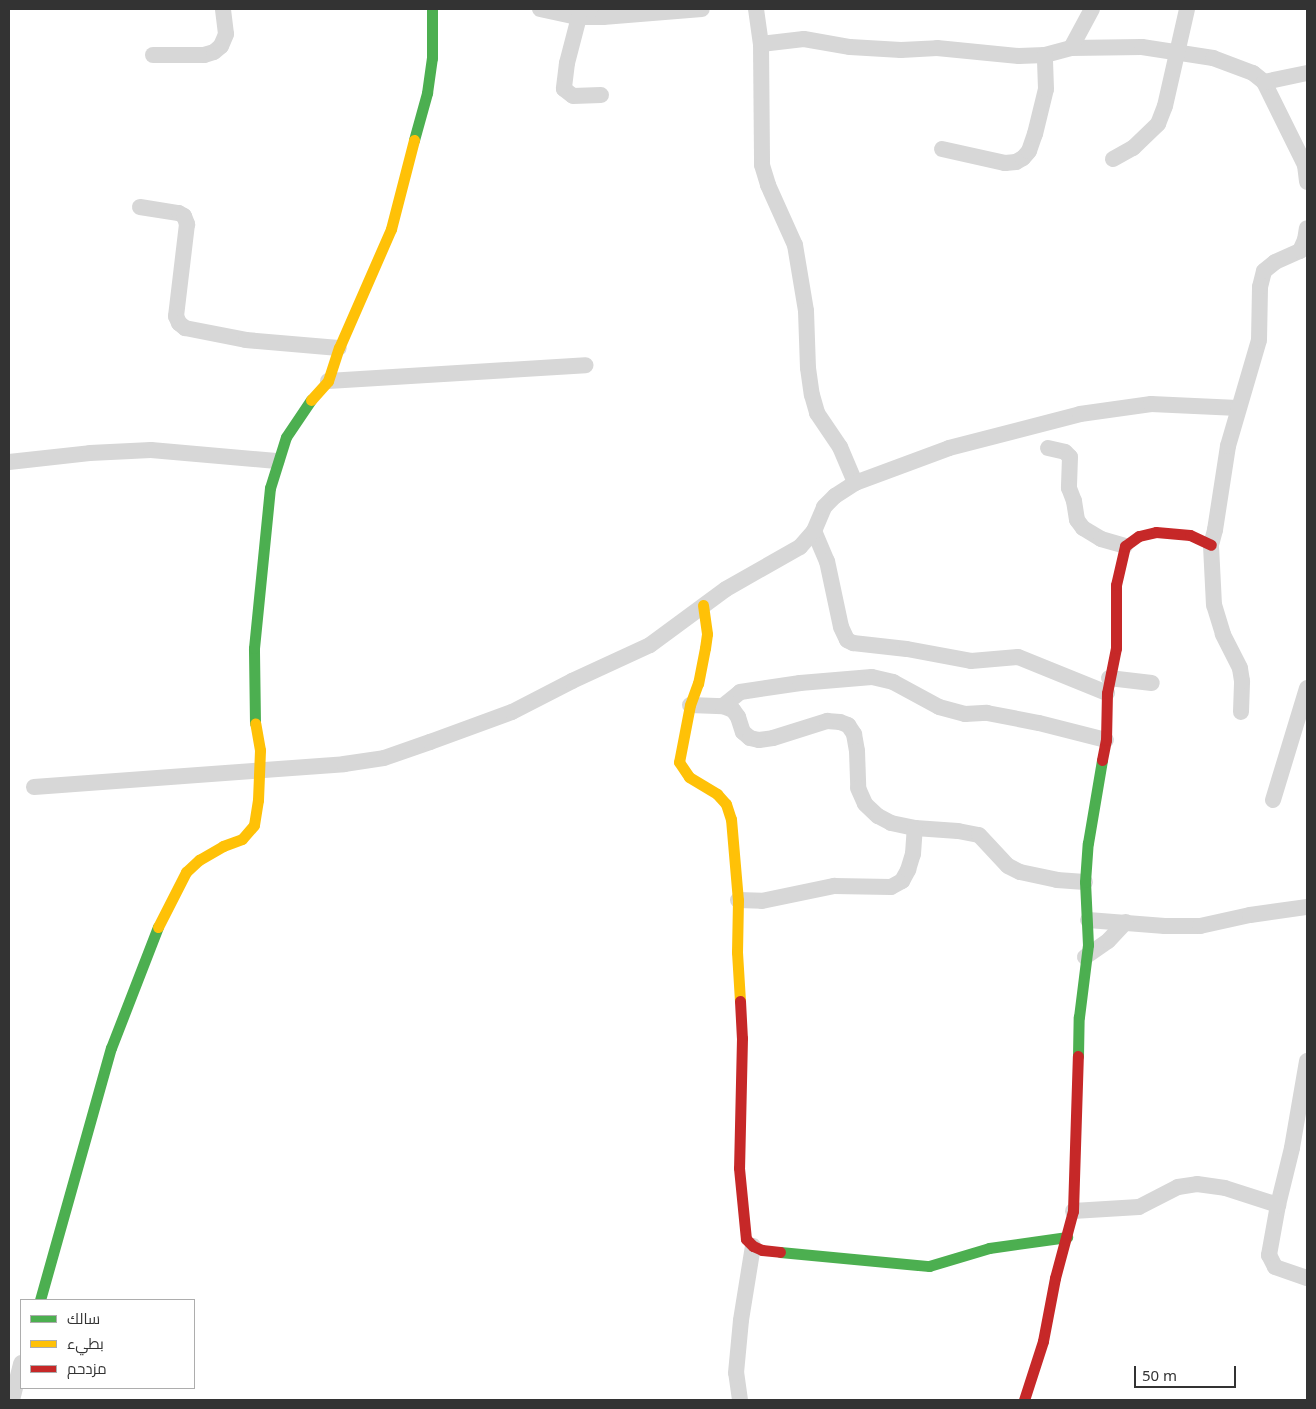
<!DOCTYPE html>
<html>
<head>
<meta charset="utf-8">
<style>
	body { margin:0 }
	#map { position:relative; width:1316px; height:1409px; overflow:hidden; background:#fff; font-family:"Noto Sans",Cairo,sans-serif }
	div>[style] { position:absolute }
	.street>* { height:16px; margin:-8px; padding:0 8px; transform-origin:8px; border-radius:8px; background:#d7d7d7 }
	.fast>* { height:11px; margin:-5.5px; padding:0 5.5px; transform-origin:5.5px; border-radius:5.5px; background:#4caf50 }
	.slow>* { height:11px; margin:-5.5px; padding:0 5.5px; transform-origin:5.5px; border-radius:5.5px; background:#ffc107 }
	.jam>* { height:11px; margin:-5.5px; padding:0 5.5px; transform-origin:5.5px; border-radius:5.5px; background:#c62828 }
	span { translate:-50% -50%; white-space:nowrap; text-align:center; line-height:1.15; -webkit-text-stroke:5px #fff; paint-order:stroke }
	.frame { position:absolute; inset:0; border:10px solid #333; pointer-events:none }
	.legend { position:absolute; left:20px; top:1299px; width:175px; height:90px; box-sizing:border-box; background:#fff; border:1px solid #adadad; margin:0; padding:6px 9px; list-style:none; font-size:15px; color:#333 }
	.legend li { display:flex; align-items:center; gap:10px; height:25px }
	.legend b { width:25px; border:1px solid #adadad }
	.scale { position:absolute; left:1134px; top:1366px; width:102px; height:22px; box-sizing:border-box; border:2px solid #333; border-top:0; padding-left:6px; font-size:15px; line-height:18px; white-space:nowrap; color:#333; -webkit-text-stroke:4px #fff; paint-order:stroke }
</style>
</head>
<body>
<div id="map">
	<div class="street">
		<i style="left:540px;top:9px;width:40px;rotate:12deg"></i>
		<i style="left:579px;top:17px;width:24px"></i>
		<i style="left:603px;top:17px;width:99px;rotate:-4.6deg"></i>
		<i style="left:756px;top:9px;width:35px;rotate:82deg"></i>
		<i style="left:761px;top:44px;width:121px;rotate:89.5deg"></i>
		<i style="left:762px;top:165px;width:21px;rotate:73deg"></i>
		<i style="left:768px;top:185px;width:66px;rotate:65.8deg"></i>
		<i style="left:795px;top:245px;width:67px;rotate:80.5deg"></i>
		<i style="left:806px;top:311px;width:57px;rotate:88deg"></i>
		<i style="left:808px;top:368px;width:27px;rotate:82deg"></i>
		<i style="left:812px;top:395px;width:19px;rotate:74deg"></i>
		<i style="left:817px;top:413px;width:41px;rotate:55.9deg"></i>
		<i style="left:840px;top:447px;width:39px;rotate:67deg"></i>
		<i style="left:855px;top:483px;width:100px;rotate:-20.4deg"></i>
		<i style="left:949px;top:448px;width:135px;rotate:-14.5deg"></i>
		<i style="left:1080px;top:414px;width:72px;rotate:-8deg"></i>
		<i style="left:1151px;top:404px;width:87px;rotate:2.6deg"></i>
		<i style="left:579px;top:17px;width:48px;rotate:104.6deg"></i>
		<i style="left:567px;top:63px;width:26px;rotate:97deg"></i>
		<i style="left:564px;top:89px;width:11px;rotate:38deg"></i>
		<i style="left:573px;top:96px;width:28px;rotate:-2deg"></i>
		<i style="left:761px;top:44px;width:43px;rotate:-6.6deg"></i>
		<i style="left:804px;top:39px;width:47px;rotate:9.9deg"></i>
		<i style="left:850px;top:47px;width:51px;rotate:3.4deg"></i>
		<i style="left:901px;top:50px;width:36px;rotate:-3deg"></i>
		<i style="left:937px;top:48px;width:82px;rotate:5.6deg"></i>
		<i style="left:1019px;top:56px;width:26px;rotate:-2deg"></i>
		<i style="left:1045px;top:55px;width:27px;rotate:-15deg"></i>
		<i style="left:1071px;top:48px;width:71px;rotate:-0.8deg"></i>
		<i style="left:1142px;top:47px;width:72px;rotate:8.8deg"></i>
		<i style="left:1213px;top:58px;width:43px;rotate:20.6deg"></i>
		<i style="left:1253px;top:73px;width:14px;rotate:39deg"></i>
		<i style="left:1264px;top:82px;width:93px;rotate:63.7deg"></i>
		<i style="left:1305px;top:165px;width:17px;rotate:83deg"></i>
		<i style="left:1071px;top:48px;width:44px;rotate:-61.7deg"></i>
		<i style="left:153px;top:55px;width:51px"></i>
		<i style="left:204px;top:55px;width:10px;rotate:-17deg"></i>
		<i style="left:214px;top:52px;width:9px;rotate:-41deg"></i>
		<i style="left:221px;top:46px;width:13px;rotate:-67deg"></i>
		<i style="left:226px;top:34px;width:25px;rotate:-97deg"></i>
		<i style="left:1264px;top:82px;width:44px;rotate:-11.8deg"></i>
		<i style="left:942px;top:149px;width:65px;rotate:12.5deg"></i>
		<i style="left:1005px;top:163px;width:11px;rotate:-5deg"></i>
		<i style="left:1016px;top:162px;width:8px;rotate:-30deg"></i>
		<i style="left:1023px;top:158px;width:9px;rotate:-49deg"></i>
		<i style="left:1029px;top:151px;width:18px;rotate:-71deg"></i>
		<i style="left:1035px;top:134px;width:46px;rotate:-76.3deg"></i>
		<i style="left:1046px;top:89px;width:34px;rotate:-92deg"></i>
		<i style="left:1113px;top:159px;width:23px;rotate:-29deg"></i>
		<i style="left:1133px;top:148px;width:35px;rotate:-44deg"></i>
		<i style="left:1158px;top:124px;width:19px;rotate:-69deg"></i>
		<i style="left:1165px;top:106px;width:99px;rotate:-77.2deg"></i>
		<i style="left:140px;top:207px;width:39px;rotate:9deg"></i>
		<i style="left:179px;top:213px;width:6px;rotate:31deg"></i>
		<i style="left:184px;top:216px;width:9px;rotate:69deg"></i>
		<i style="left:187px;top:224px;width:93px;rotate:96.8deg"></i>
		<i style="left:176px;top:316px;width:8px;rotate:67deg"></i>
		<i style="left:179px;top:323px;width:8px;rotate:40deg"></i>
		<i style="left:185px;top:328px;width:62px;rotate:11.1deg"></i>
		<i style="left:246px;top:340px;width:93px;rotate:4.9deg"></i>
		<i style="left:328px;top:381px;width:258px;rotate:-3.5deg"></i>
		<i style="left:1048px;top:448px;width:17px;rotate:13deg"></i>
		<i style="left:1065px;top:452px;width:7px;rotate:45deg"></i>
		<i style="left:1070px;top:457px;width:31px;rotate:92deg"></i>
		<i style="left:1069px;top:488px;width:14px;rotate:69deg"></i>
		<i style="left:1074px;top:501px;width:19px;rotate:81deg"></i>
		<i style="left:1077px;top:520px;width:10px;rotate:53deg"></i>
		<i style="left:1083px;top:528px;width:21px;rotate:31deg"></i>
		<i style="left:1101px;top:539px;width:25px;rotate:16deg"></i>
		<i style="left:9px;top:462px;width:81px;rotate:-6.3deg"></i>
		<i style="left:90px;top:453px;width:61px;rotate:-2.8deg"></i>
		<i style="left:151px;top:450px;width:126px;rotate:5deg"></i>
		<i style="left:814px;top:531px;width:33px;rotate:67deg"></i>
		<i style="left:827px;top:561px;width:67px;rotate:78deg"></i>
		<i style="left:841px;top:627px;width:14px;rotate:65deg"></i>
		<i style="left:847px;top:640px;width:7px;rotate:27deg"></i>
		<i style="left:853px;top:643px;width:54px;rotate:6.3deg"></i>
		<i style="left:907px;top:649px;width:65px;rotate:10.6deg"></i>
		<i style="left:971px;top:661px;width:47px;rotate:-4.9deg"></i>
		<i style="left:1018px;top:657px;width:96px;rotate:22deg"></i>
		<i style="left:1109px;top:678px;width:43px;rotate:6.6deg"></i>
		<i style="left:690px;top:705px;width:33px;rotate:2deg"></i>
		<i style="left:723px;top:706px;width:11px;rotate:22deg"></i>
		<i style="left:733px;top:710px;width:9px;rotate:54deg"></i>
		<i style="left:738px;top:717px;width:16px;rotate:72deg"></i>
		<i style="left:743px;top:732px;width:9px;rotate:41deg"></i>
		<i style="left:750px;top:738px;width:9px;rotate:13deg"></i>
		<i style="left:759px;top:740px;width:14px;rotate:-8deg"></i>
		<i style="left:773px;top:738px;width:57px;rotate:-17.5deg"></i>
		<i style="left:827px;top:721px;width:13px;rotate:4deg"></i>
		<i style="left:840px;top:722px;width:9px;rotate:21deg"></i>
		<i style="left:848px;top:725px;width:11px;rotate:56deg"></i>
		<i style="left:854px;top:734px;width:17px;rotate:80deg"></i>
		<i style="left:857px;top:751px;width:37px;rotate:88deg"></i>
		<i style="left:858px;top:788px;width:17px;rotate:66deg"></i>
		<i style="left:865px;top:804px;width:18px;rotate:43deg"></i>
		<i style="left:878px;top:816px;width:15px;rotate:28deg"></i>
		<i style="left:891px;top:823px;width:25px;rotate:12deg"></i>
		<i style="left:915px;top:828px;width:43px;rotate:4deg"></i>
		<i style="left:958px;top:831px;width:21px;rotate:11deg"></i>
		<i style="left:979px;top:835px;width:42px;rotate:46.9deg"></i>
		<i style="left:1008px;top:866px;width:13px;rotate:27deg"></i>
		<i style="left:1020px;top:872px;width:38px;rotate:12deg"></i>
		<i style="left:1057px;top:880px;width:28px;rotate:4deg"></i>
		<i style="left:723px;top:706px;width:22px;rotate:-39deg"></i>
		<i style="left:740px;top:692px;width:61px;rotate:-8.5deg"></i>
		<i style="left:800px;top:683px;width:72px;rotate:-4.8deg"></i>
		<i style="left:872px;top:677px;width:22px;rotate:13deg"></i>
		<i style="left:893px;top:682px;width:52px;rotate:28.5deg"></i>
		<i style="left:939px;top:707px;width:27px;rotate:15deg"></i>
		<i style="left:965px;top:714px;width:22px;rotate:-3deg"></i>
		<i style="left:987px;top:713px;width:53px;rotate:10.9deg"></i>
		<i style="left:1039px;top:723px;width:69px;rotate:14.2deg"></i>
		<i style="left:1241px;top:712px;width:31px;rotate:-88deg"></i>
		<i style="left:1242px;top:681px;width:13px;rotate:-99deg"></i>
		<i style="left:1240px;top:668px;width:38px;rotate:-117deg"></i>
		<i style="left:1223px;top:634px;width:30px;rotate:-107deg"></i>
		<i style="left:1214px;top:605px;width:60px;rotate:-92.9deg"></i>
		<i style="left:1211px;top:545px;width:16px;rotate:-75deg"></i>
		<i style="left:1215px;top:530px;width:85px;rotate:-81.2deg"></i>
		<i style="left:1228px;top:446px;width:110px;rotate:-73.7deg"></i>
		<i style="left:1259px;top:340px;width:53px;rotate:-88.9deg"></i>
		<i style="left:1260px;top:287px;width:16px;rotate:-76deg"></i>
		<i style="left:1264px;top:271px;width:14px;rotate:-39deg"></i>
		<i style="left:1275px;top:262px;width:27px;rotate:-24deg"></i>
		<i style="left:1300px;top:251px;width:12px;rotate:-66deg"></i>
		<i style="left:1305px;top:240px;width:12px;rotate:-81deg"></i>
		<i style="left:34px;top:787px;width:311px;rotate:-4.2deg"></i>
		<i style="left:344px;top:764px;width:40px;rotate:-8.5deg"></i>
		<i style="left:384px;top:758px;width:49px;rotate:-19.2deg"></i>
		<i style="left:430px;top:742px;width:87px;rotate:-20.1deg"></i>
		<i style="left:512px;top:712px;width:68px;rotate:-27.3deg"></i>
		<i style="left:572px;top:681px;width:86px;rotate:-24.8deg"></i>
		<i style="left:650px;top:645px;width:94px;rotate:-36.4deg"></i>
		<i style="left:726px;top:589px;width:85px;rotate:-29.6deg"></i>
		<i style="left:800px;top:547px;width:21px;rotate:-49deg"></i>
		<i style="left:814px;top:531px;width:26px;rotate:-67deg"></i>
		<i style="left:824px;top:507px;width:16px;rotate:-45deg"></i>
		<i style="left:835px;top:496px;width:24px;rotate:-33deg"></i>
		<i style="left:1273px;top:800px;width:117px;rotate:-73.1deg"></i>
		<i style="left:738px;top:900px;width:24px;rotate:2deg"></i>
		<i style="left:762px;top:901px;width:74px;rotate:-11.8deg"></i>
		<i style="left:834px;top:886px;width:57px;rotate:1deg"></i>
		<i style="left:891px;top:887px;width:13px;rotate:-29deg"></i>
		<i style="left:902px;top:881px;width:13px;rotate:-61deg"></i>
		<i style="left:908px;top:870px;width:17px;rotate:-73deg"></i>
		<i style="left:913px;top:854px;width:26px;rotate:-86deg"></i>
		<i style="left:1088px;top:920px;width:77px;rotate:4.5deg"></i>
		<i style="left:1165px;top:926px;width:35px"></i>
		<i style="left:1200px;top:926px;width:51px;rotate:-12.4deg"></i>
		<i style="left:1250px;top:915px;width:58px;rotate:-8deg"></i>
		<i style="left:1085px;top:957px;width:28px;rotate:-35deg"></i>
		<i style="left:1108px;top:941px;width:26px;rotate:-47deg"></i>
		<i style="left:1307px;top:1061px;width:88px;rotate:99.8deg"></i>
		<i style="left:1292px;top:1148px;width:59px;rotate:103.8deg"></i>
		<i style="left:1278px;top:1205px;width:51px;rotate:100.2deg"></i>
		<i style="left:1269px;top:1255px;width:13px;rotate:63deg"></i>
		<i style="left:1275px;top:1267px;width:34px;rotate:19deg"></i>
		<i style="left:1073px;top:1211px;width:66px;rotate:-3.5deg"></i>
		<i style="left:1139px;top:1207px;width:44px;rotate:-27.1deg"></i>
		<i style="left:1178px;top:1187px;width:19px;rotate:-9deg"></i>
		<i style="left:1197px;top:1184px;width:28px;rotate:8deg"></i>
		<i style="left:1225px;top:1188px;width:56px;rotate:17.8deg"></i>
		<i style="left:12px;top:1400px;width:38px;rotate:-76deg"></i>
		<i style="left:740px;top:1400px;width:27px;rotate:-98deg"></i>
		<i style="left:736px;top:1373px;width:53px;rotate:-84.6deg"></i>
		<i style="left:741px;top:1320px;width:75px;rotate:-80.8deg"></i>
	</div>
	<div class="fast">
		<i style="left:414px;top:140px;width:49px;rotate:-74.5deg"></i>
		<i style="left:427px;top:93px;width:35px;rotate:-82deg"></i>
		<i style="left:432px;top:58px;width:49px;rotate:-90deg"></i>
		<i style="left:255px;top:723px;width:75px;rotate:-90.8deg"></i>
		<i style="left:254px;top:648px;width:161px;rotate:-84.3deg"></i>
		<i style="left:270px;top:488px;width:53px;rotate:-72.6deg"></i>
		<i style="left:286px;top:437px;width:45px;rotate:-56deg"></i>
		<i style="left:1078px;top:1056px;width:39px;rotate:-89deg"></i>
		<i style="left:1079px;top:1017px;width:73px;rotate:-82.9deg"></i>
		<i style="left:1088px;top:945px;width:63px;rotate:-92.7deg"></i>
		<i style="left:1085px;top:882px;width:39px;rotate:-86deg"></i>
		<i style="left:1088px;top:843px;width:84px;rotate:-80.4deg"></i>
		<i style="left:780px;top:1252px;width:150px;rotate:5.4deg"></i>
		<i style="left:929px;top:1266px;width:63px;rotate:-16.7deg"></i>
		<i style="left:989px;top:1248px;width:79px;rotate:-8deg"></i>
		<i style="left:40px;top:1300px;width:262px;rotate:-74.3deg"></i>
		<i style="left:111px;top:1048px;width:130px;rotate:-68.8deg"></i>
	</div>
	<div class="slow">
		<i style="left:311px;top:400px;width:25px;rotate:-48deg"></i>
		<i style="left:328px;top:381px;width:35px;rotate:-72deg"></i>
		<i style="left:339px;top:348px;width:130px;rotate:-66.4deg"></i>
		<i style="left:391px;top:229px;width:92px;rotate:-75.5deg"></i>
		<i style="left:703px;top:605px;width:29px;rotate:82deg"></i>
		<i style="left:707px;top:634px;width:14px;rotate:98deg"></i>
		<i style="left:705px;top:648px;width:36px;rotate:101deg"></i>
		<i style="left:698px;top:683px;width:23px;rotate:110deg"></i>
		<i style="left:690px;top:705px;width:58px;rotate:100.9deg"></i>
		<i style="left:679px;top:762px;width:18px;rotate:56deg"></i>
		<i style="left:689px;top:777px;width:33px;rotate:31deg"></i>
		<i style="left:717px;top:794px;width:13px;rotate:48deg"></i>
		<i style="left:726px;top:804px;width:16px;rotate:72deg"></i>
		<i style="left:731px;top:819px;width:81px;rotate:85.1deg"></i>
		<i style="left:738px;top:900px;width:52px;rotate:91.1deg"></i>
		<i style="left:737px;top:952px;width:49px;rotate:86.5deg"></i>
		<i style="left:158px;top:927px;width:62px;rotate:-63deg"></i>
		<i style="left:186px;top:872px;width:18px;rotate:-43deg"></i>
		<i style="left:199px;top:860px;width:28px;rotate:-30deg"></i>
		<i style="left:223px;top:846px;width:20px;rotate:-20deg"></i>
		<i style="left:242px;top:839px;width:18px;rotate:-49deg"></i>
		<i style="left:254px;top:825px;width:25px;rotate:-81deg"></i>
		<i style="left:258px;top:800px;width:50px;rotate:-87.7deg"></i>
		<i style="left:260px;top:750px;width:27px;rotate:-100deg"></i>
	</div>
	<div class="jam">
		<i style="left:1102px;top:760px;width:20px;rotate:-79deg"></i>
		<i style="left:1106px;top:740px;width:47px;rotate:-88.8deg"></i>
		<i style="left:1107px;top:693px;width:46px;rotate:-78.7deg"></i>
		<i style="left:1116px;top:648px;width:63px;rotate:-90deg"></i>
		<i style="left:1116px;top:585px;width:40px;rotate:-77deg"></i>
		<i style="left:1125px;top:546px;width:17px;rotate:-36deg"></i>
		<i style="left:1139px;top:536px;width:17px;rotate:-13deg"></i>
		<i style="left:1156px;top:532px;width:34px;rotate:5deg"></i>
		<i style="left:1190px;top:535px;width:23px;rotate:25deg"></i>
		<i style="left:740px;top:1001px;width:37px;rotate:87deg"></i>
		<i style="left:742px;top:1038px;width:130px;rotate:91.3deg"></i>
		<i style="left:739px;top:1168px;width:71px;rotate:84.4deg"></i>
		<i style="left:746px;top:1239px;width:10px;rotate:45deg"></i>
		<i style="left:753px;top:1246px;width:10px;rotate:24deg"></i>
		<i style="left:762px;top:1250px;width:18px;rotate:6deg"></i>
		<i style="left:1024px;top:1400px;width:62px;rotate:-72.1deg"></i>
		<i style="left:1043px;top:1341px;width:64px;rotate:-79.2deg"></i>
		<i style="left:1055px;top:1278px;width:69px;rotate:-75deg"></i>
		<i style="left:1073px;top:1211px;width:155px;rotate:-88.2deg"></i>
	</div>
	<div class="frame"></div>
	<ul class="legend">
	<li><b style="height:6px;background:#4caf50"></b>سالك</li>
	<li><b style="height:6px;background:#ffc107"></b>بطيء</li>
	<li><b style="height:6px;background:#c62828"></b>مزدحم</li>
	</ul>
	<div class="scale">50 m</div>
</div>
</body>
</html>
